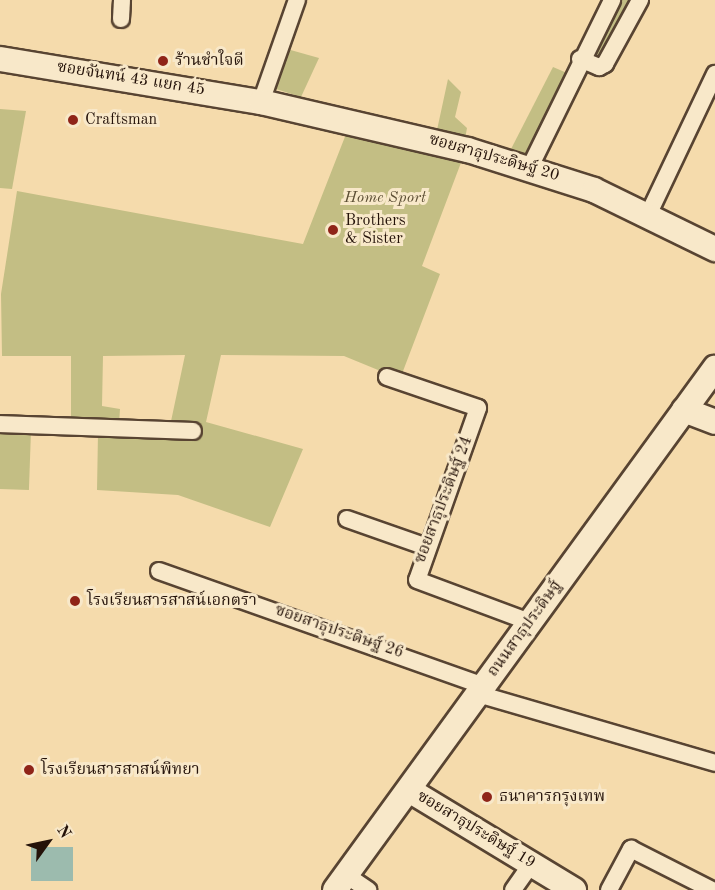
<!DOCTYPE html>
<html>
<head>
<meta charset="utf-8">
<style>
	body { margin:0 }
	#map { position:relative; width:715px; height:890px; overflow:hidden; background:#f5dbac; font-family:"Old Standard TT","Noto Serif Thai",serif }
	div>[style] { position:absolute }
	.green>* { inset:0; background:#c3be84; transform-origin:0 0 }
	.water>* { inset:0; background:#9cbbae; transform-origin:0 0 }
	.roads { filter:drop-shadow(2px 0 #584432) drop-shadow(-2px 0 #584432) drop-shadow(0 2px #584432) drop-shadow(0 -2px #584432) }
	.street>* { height:16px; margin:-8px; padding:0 8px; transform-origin:8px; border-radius:8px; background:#f8e8c9 }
	.secondary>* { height:24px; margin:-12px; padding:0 12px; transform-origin:12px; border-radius:12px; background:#f8e8c9 }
	.dots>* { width:16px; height:16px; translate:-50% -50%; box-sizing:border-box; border:3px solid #f8e8c9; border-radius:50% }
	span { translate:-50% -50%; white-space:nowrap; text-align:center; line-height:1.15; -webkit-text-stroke:6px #f8e8c9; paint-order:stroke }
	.poi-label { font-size:16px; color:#241209 }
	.left { translate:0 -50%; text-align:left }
	.street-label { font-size:16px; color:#241209 }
	.park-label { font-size:16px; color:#5c4e34; font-style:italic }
	.north { position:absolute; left:18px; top:812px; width:60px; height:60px; -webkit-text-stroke:4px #f8e8c9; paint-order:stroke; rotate:57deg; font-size:16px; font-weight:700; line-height:24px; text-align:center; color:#241209 }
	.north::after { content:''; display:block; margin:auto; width:21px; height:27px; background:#241209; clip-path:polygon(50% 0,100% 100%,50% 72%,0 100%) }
</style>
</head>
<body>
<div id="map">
	<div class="green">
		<i style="clip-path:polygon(619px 0,634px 0,596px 61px,590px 53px)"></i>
		<i style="clip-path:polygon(287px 49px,319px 58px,301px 97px,276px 89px)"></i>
		<i style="clip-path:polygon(553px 67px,567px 73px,528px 157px,510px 151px)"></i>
		<i style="clip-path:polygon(448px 79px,461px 92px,455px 117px,467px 128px,465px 139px,437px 130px)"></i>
		<i style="clip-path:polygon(0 109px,26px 111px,12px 189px,0 188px)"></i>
		<i style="clip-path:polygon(348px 129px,462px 160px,422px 266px,440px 274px,400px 379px,344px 356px,221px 355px,206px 422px,303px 449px,270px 527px,178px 495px,97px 490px,98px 433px,200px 436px,201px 426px,170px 426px,185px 355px,103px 356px,102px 406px,120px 409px,119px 424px,71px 423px,71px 356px,2px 356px,1px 294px,17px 191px,303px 244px)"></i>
		<i style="left:0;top:430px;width:31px;height:59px;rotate:2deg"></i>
	</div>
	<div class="water">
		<i style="left:31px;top:847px;width:42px;height:34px"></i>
	</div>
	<div class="roads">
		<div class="street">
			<i style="left:121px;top:19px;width:19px;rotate:-87deg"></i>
			<i style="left:580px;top:59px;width:21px;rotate:23deg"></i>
			<i style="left:599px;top:67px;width:7px;rotate:-27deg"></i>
			<i style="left:605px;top:64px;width:73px;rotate:-61.3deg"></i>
			<i style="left:261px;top:102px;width:108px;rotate:-70.6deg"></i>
			<i style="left:530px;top:167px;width:186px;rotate:-63.8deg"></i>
			<i style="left:649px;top:213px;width:154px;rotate:-64.6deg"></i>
			<i style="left:387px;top:377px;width:96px;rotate:18.8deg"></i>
			<i style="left:478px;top:408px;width:182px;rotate:109.5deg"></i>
			<i style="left:417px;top:580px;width:121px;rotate:20.4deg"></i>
			<i style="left:0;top:424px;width:193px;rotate:2.1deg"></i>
			<i style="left:347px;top:519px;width:85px;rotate:19.3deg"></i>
			<i style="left:159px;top:571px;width:345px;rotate:19.5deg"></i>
			<i style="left:478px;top:694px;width:247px;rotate:16.2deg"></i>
			<i style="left:346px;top:875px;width:27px;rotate:34deg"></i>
			<i style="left:513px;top:890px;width:32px;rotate:-55deg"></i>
			<i style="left:609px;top:890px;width:47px;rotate:-61.8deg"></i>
			<i style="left:631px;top:849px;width:91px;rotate:26.8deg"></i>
		</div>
		<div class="secondary">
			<i style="left:0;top:59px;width:265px;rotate:9.4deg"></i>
			<i style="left:261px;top:102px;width:212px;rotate:13.1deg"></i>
			<i style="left:468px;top:150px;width:132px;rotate:17.6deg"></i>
			<i style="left:594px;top:190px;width:135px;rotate:26deg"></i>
			<i style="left:684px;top:410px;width:33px;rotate:21deg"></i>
			<i style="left:409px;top:790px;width:193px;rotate:31.2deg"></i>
			<i style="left:335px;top:890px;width:646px;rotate:-53.95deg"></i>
		</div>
	</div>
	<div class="dots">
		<i style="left:163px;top:61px;background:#8f2418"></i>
		<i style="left:73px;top:120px;background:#8f2418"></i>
		<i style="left:333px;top:230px;background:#8f2418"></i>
		<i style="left:75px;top:601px;background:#8f2418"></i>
		<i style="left:29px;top:770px;background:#8f2418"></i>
		<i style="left:487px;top:797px;background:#8f2418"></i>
	</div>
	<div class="poi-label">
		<span class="left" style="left:175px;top:61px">ร้านชำใจดี</span>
		<span class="left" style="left:85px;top:120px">Craftsman</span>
		<span class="left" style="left:345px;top:230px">Brothers<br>&amp; Sister</span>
		<span class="left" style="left:87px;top:601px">โรงเรียนสารสาสน์เอกตรา</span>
		<span class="left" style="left:41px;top:770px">โรงเรียนสารสาสน์พิทยา</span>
		<span class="left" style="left:499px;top:797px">ธนาคารกรุงเทพ</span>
	</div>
	<div class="street-label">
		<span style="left:131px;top:79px;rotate:9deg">ซอยจันทน์ 43 แยก 45</span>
		<span style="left:494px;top:158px;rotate:16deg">ซอยสาธุประดิษฐ์ 20</span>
		<span style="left:444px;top:500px;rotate:-69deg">ซอยสาธุประดิษฐ์ 24</span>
		<span style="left:525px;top:629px;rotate:-54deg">ถนนสาธุประดิษฐ์</span>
		<span style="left:339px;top:632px;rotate:19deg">ซอยสาธุประดิษฐ์ 26</span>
		<span style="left:476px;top:830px;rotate:31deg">ซอยสาธุประดิษฐ์ 19</span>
	</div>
	<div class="park-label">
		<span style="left:385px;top:198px">Home Sport</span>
	</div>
	<div class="north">N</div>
</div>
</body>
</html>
